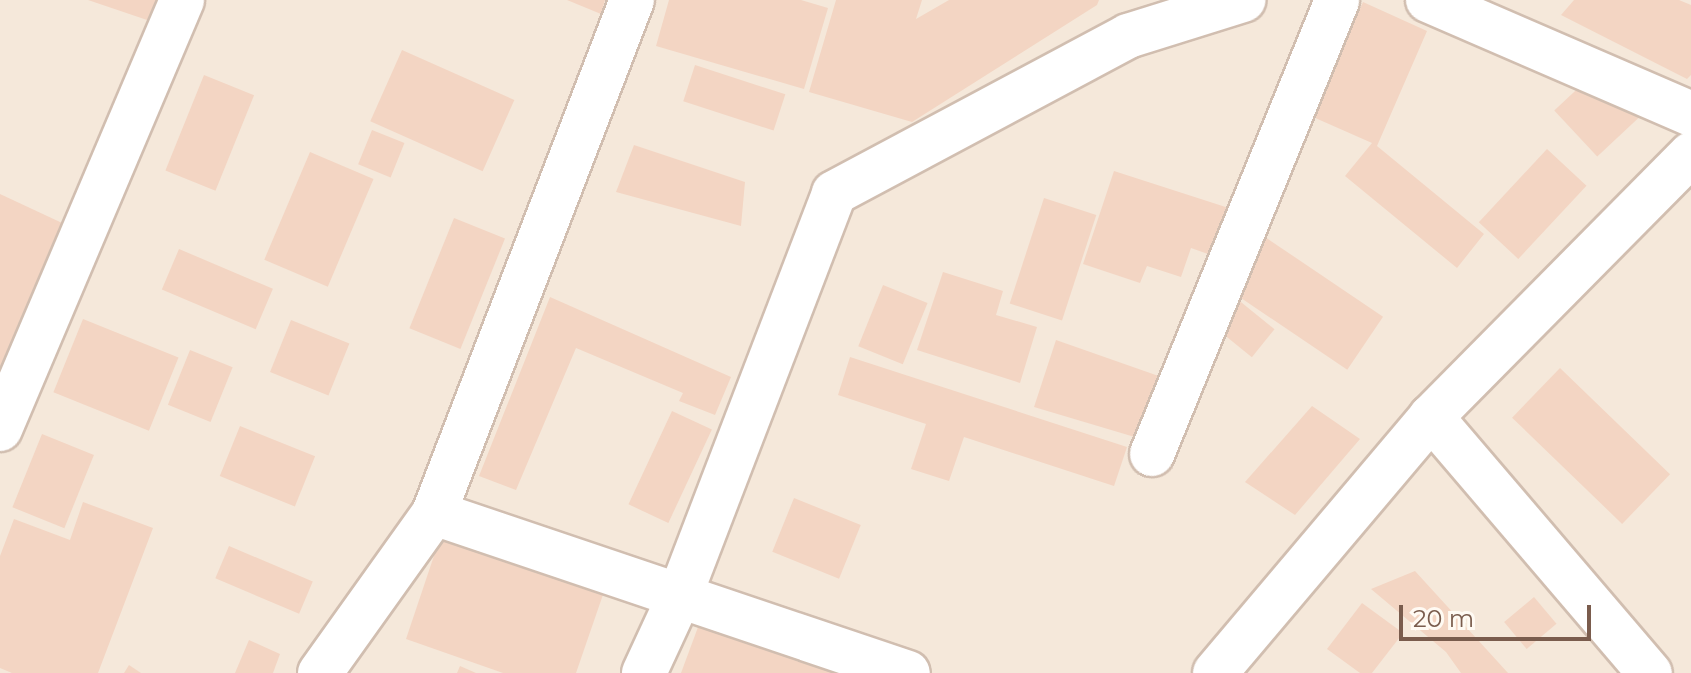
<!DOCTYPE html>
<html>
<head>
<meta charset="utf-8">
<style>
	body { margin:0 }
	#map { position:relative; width:1691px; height:673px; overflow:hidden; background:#fdf6ec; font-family:Montserrat,sans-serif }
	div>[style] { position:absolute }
	.residential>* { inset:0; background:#f5e8da; transform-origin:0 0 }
	.building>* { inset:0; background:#f3d5c3; transform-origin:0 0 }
	.roads { filter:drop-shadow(2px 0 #d1beb0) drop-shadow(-2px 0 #d1beb0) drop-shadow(0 2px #d1beb0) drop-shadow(0 -2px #d1beb0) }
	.minor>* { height:44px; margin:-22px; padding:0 22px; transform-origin:22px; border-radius:22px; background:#fff }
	span { translate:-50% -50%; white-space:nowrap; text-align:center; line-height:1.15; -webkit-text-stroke:8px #fffaf3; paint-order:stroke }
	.scale { position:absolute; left:1399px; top:605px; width:192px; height:36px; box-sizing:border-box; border:4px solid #7a5c4d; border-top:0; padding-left:10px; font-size:24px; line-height:28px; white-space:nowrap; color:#7a5c4d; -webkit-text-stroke:6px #fffaf3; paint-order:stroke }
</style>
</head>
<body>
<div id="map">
	<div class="residential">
		<i style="left:0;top:0;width:1691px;height:673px"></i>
	</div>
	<div class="building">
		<i style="clip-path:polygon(88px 0,162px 0,153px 22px)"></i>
		<i style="clip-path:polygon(567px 0,605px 0,601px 14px)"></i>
		<i style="clip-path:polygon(669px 0,801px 0,828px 8px,804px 89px,656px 46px)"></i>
		<i style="clip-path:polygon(836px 0,922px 0,916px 19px,949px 0,1099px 0,1097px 5px,912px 122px,809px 92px)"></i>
		<i style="clip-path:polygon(1574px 0,1679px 0,1691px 5px,1691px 75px,1687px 79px,1561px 15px)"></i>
		<i style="clip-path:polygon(1363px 2px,1427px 31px,1377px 146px,1484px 234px,1457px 268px,1345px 176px,1372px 143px,1313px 117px)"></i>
		<i style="left:402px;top:50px;width:123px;height:78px;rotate:24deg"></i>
		<i style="left:1604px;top:64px;width:63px;height:68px;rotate:47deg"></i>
		<i style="left:695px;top:65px;width:95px;height:38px;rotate:18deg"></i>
		<i style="left:204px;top:75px;width:54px;height:103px;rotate:22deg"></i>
		<i style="left:372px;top:130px;width:35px;height:37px;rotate:22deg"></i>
		<i style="clip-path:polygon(634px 145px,745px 182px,741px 226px,616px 192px)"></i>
		<i style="left:1547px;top:149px;width:54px;height:100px;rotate:43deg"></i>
		<i style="left:310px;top:152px;width:69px;height:117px;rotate:23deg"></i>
		<i style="clip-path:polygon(1114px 171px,1238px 211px,1222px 259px,1191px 248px,1181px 277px,1147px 266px,1140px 283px,1083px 264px)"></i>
		<i style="clip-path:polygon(0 194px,90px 236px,0 384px)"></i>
		<i style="left:1044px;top:198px;width:55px;height:111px;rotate:18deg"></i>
		<i style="left:454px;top:218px;width:55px;height:119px;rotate:22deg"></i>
		<i style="left:1262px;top:235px;width:146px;height:64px;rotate:34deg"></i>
		<i style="left:179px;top:249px;width:102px;height:44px;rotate:23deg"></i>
		<i style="clip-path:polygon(943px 272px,1003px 291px,996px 315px,1037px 327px,1020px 383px,917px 350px)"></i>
		<i style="left:883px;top:285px;width:48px;height:66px;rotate:22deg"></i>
		<i style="left:1231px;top:294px;width:56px;height:36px;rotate:39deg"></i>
		<i style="clip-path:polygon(550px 297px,731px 377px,715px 415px,679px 401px,683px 393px,576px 348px,516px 490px,479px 476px)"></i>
		<i style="left:83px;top:319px;width:103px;height:79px;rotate:22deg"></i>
		<i style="left:291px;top:320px;width:63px;height:56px;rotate:22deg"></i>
		<i style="clip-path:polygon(1056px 340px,1170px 380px,1138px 438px,1034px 407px)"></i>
		<i style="left:190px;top:350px;width:46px;height:59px;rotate:22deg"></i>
		<i style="clip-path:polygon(850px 357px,1127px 447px,1114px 486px,964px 437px,949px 481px,911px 469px,926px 424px,838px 395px)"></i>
		<i style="left:1560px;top:368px;width:153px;height:69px;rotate:44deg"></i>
		<i style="clip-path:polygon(1312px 406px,1360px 439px,1295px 515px,1245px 482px)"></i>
		<i style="left:672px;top:411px;width:44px;height:103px;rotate:25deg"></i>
		<i style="left:240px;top:426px;width:81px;height:54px;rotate:22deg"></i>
		<i style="left:42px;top:434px;width:56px;height:79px;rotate:22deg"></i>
		<i style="left:794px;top:498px;width:72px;height:58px;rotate:22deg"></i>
		<i style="clip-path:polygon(83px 502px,153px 528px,98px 673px,12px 673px,0 668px,0 556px,14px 519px,70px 540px)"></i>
		<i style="clip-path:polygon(444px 526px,607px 583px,576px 673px,503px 673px,406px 639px)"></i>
		<i style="left:229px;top:546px;width:91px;height:35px;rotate:23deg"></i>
		<i style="clip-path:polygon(1415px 571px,1508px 673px,1461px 673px,1446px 652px,1371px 589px)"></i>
		<i style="left:1534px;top:597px;width:35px;height:39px;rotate:50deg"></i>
		<i style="clip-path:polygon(1362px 603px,1403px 633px,1372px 673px,1360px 673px,1327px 649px)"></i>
		<i style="clip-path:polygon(704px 611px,869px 673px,681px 673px)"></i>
		<i style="clip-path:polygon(249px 640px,280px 654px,273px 673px,235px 673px)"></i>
		<i style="clip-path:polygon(129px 665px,141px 673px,124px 673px)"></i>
		<i style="clip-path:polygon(460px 666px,476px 673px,457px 673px)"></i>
	</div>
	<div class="roads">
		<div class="minor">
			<i style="left:632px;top:0;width:550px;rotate:111.1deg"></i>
			<i style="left:434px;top:513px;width:500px;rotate:18.65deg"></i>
			<i style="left:1428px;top:0;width:287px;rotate:23.4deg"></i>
			<i style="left:1431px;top:417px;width:337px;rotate:49.5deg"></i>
			<i style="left:0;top:429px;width:466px;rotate:-67deg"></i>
			<i style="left:1152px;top:454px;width:490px;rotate:-67.8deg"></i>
			<i style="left:320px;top:673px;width:196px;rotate:-54.5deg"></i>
			<i style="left:644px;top:673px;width:86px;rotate:-65.2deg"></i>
			<i style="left:680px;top:595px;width:430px;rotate:-69deg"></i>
			<i style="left:834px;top:193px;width:333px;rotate:-28.1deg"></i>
			<i style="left:1128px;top:36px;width:121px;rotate:-17.4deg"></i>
			<i style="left:1215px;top:673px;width:335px;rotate:-49.8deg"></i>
			<i style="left:1431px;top:417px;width:370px;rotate:-45.3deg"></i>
		</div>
	</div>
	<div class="scale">20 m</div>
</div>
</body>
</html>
